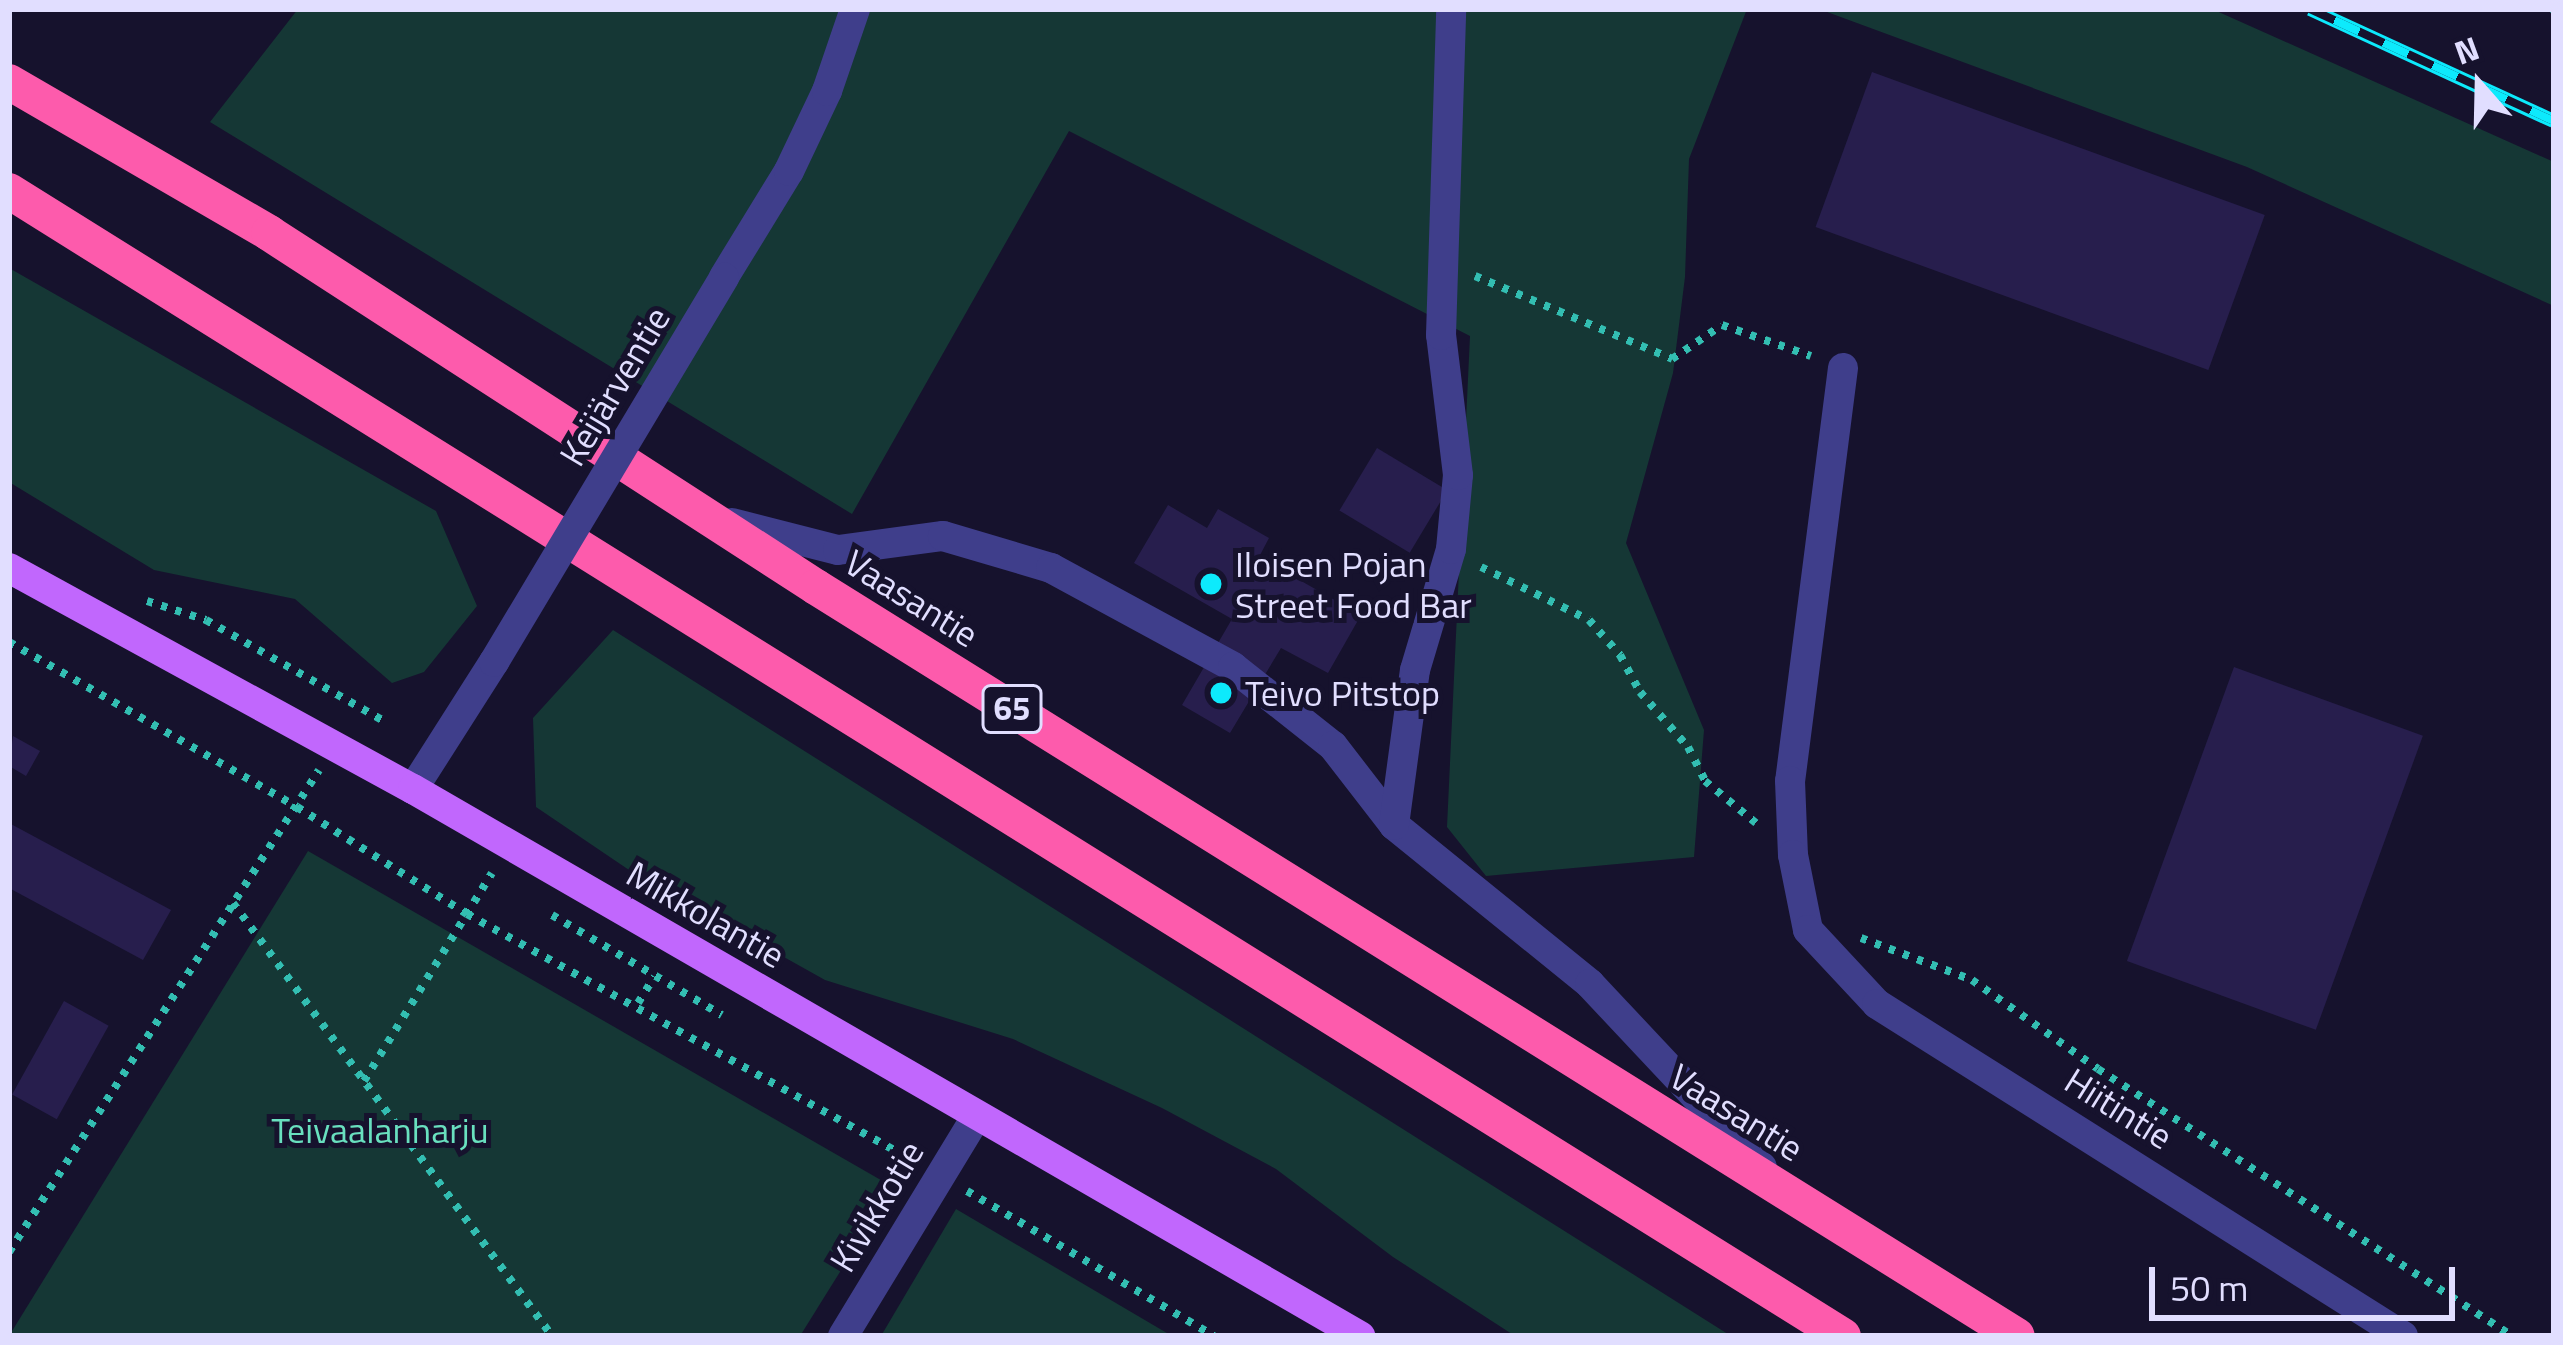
<!DOCTYPE html>
<html>
<head>
<meta charset="utf-8">
<style>
	body { margin:0 }
	#map { position:relative; width:2563px; height:1345px; overflow:hidden; background:#16122d; font-family:"Titillium Web",sans-serif }
	div>[style] { position:absolute }
	.green>* { inset:0; background:#153735 }
	.building>* { inset:0; background:#271e4d; transform-origin:0 0 }
	.path>* { height:8px; margin-top:-4px; transform-origin:0; background:repeating-linear-gradient(90deg,#33beb2 0 6px,transparent 0 15px) }
	.minor>* { height:30px; margin:-15px; padding:0 15px; transform-origin:15px; border-radius:15px; background:#3f3e8b }
	.major>* { height:30px; margin:-15px; padding:0 15px; transform-origin:15px; border-radius:15px; background:#c167fd }
	.highway>* { height:36px; margin:-18px; padding:0 18px; transform-origin:18px; border-radius:18px; background:#fd5bac }
	.rail>* { height:14px; margin-top:-7px; transform-origin:0; background:repeating-linear-gradient(90deg,#16122d 0 27px,#0deafc 0 54px); box-sizing:border-box; border-block:3px solid #0deafc }
	.minor-bridge>* { height:30px; margin:-15px; padding:0 15px; transform-origin:15px; border-radius:15px; background:#3f3e8b }
	.dots>* { width:33px; height:33px; translate:-50% -50%; box-sizing:border-box; border:6px solid #16122d; border-radius:50% }
	span { translate:-50% -50%; white-space:nowrap; text-align:center; line-height:1.15; -webkit-text-stroke:10px #16122d; paint-order:stroke }
	.shield-label span { padding:3px 9px; background:#16122d; border:3px solid; border-radius:9px; -webkit-text-stroke-width:0 }
	.shield-label { font-size:33px; color:#e1deff; font-weight:700 }
	.street-label { font-size:36px; color:#e1deff }
	.poi-label { font-size:36px; color:#e1deff }
	.left { translate:0 -50%; text-align:left }
	.park-label { font-size:36px; color:#69e0bf }
	.frame { position:absolute; inset:0; border:12px solid #e1deff; pointer-events:none }
	.north { position:absolute; left:2419px; top:24px; width:120px; height:120px; -webkit-text-stroke:9px #16122d; paint-order:stroke; rotate:340deg; font-size:33px; font-weight:700; line-height:48px; text-align:center; color:#e1deff }
	.north::after { content:''; display:block; margin:auto; width:42px; height:54px; background:#e1deff; clip-path:polygon(50% 0,100% 100%,50% 72%,0 100%) }
	.scale { position:absolute; left:2149px; top:1267px; width:306px; height:54px; box-sizing:border-box; border:6px solid #e1deff; border-top:0; padding-left:15px; font-size:36px; line-height:42px; white-space:nowrap; color:#e1deff; -webkit-text-stroke:9px #16122d; paint-order:stroke }
</style>
</head>
<body>
<div id="map">
	<div class="green">
		<i style="clip-path:polygon(298px 9px,1747px 9px,1689px 159px,1685px 277px,1673px 373px,1626px 543px,1704px 730px,1694px 857px,1486px 876px,1447px 827px,1470px 336px,1069px 131px,852px 514px,210px 122px)"></i>
		<i style="clip-path:polygon(1819px 9px,2212px 9px,2554px 162px,2554px 306px,2247px 167px)"></i>
		<i style="clip-path:polygon(9px 268px,436px 511px,477px 606px,424px 672px,392px 683px,295px 599px,154px 570px,9px 482px)"></i>
		<i style="clip-path:polygon(613px 630px,1360px 1102px,1731px 1336px,1515px 1336px,1393px 1257px,1276px 1169px,1162px 1108px,1013px 1039px,825px 980px,632px 872px,536px 807px,533px 718px)"></i>
		<i style="clip-path:polygon(308px 851px,893px 1187px,800px 1336px,9px 1336px)"></i>
		<i style="clip-path:polygon(956px 1209px,1172px 1336px,881px 1336px)"></i>
	</div>
	<div class="building">
		<i style="left:1872px;top:72px;width:418px;height:165px;rotate:20deg"></i>
		<i style="left:1377px;top:448px;width:82px;height:73px;rotate:31deg"></i>
		<i style="clip-path:polygon(1168px 505px,1207px 528px,1218px 509px,1269px 538px,1259px 557px,1361px 615px,1328px 673px,1281px 648px,1230px 733px,1182px 705px,1232px 619px,1134px 563px)"></i>
		<i style="left:2234px;top:667px;width:201px;height:313px;rotate:20deg"></i>
		<i style="clip-path:polygon(13px 736px,40px 751px,26px 776px,9px 766px)"></i>
		<i style="clip-path:polygon(9px 823px,171px 910px,143px 960px,9px 888px)"></i>
		<i style="left:64px;top:1001px;width:51px;height:107px;rotate:29deg"></i>
	</div>
	<div class="path">
		<i style="left:2552px;top:9px;width:2px;rotate:27deg"></i>
		<i style="left:1475px;top:276px;width:214px;rotate:22.8deg"></i>
		<i style="left:1672px;top:359px;width:60px;rotate:-34.2deg"></i>
		<i style="left:1722px;top:325px;width:94px;rotate:19.2deg"></i>
		<i style="left:1481px;top:567px;width:120px;rotate:26.1deg"></i>
		<i style="left:1589px;top:620px;width:47px;rotate:48.5deg"></i>
		<i style="left:1620px;top:655px;width:42px;rotate:61.6deg"></i>
		<i style="left:1640px;top:692px;width:73px;rotate:48.9deg"></i>
		<i style="left:1688px;top:747px;width:38px;rotate:63deg"></i>
		<i style="left:1705px;top:781px;width:66px;rotate:39.5deg"></i>
		<i style="left:147px;top:601px;width:62px;rotate:17.9deg"></i>
		<i style="left:206px;top:620px;width:205px;rotate:29.6deg"></i>
		<i style="left:9px;top:642px;width:332px;rotate:29.8deg"></i>
		<i style="left:297px;top:807px;width:201px;rotate:32.2deg"></i>
		<i style="left:467px;top:914px;width:508px;rotate:28.93deg"></i>
		<i style="left:233px;top:903px;width:538px;rotate:53.62deg"></i>
		<i style="left:552px;top:915px;width:197px;rotate:30.5deg"></i>
		<i style="left:1861px;top:938px;width:119px;rotate:20.7deg"></i>
		<i style="left:1972px;top:980px;width:154px;rotate:35.2deg"></i>
		<i style="left:2098px;top:1069px;width:493px;rotate:32.8deg"></i>
		<i style="left:638px;top:1003px;width:31px;rotate:-58deg"></i>
		<i style="left:364px;top:1081px;width:244px;rotate:-58.4deg"></i>
		<i style="left:967px;top:1191px;width:286px;rotate:30.4deg"></i>
		<i style="left:9px;top:1252px;width:573px;rotate:-57.25deg"></i>
	</div>
	<div class="minor">
		<i style="left:724px;top:277px;width:124px;rotate:-58.5deg"></i>
		<i style="left:789px;top:171px;width:89px;rotate:-64.6deg"></i>
		<i style="left:827px;top:91px;width:87px;rotate:-71.1deg"></i>
		<i style="left:1843px;top:368px;width:416px;rotate:97.3deg"></i>
		<i style="left:1790px;top:781px;width:74px;rotate:87.7deg"></i>
		<i style="left:1793px;top:855px;width:76px;rotate:78.7deg"></i>
		<i style="left:1808px;top:930px;width:101px;rotate:47deg"></i>
		<i style="left:1877px;top:1004px;width:622px;rotate:32.26deg"></i>
		<i style="left:732px;top:523px;width:109px;rotate:14.3deg"></i>
		<i style="left:838px;top:550px;width:106px;rotate:-7.6deg"></i>
		<i style="left:943px;top:536px;width:113px;rotate:16.5deg"></i>
		<i style="left:1051px;top:568px;width:207px;rotate:28.5deg"></i>
		<i style="left:1233px;top:667px;width:127px;rotate:38.3deg"></i>
		<i style="left:1333px;top:746px;width:100px;rotate:52.3deg"></i>
		<i style="left:1394px;top:825px;width:252px;rotate:39deg"></i>
		<i style="left:1590px;top:984px;width:251px;rotate:46.8deg"></i>
		<i style="left:413px;top:789px;width:151px;rotate:-57.5deg"></i>
		<i style="left:1394px;top:825px;width:156px;rotate:-82.3deg"></i>
		<i style="left:1415px;top:670px;width:126px;rotate:-73.4deg"></i>
		<i style="left:1451px;top:549px;width:74px;rotate:-84.6deg"></i>
		<i style="left:1458px;top:475px;width:141px;rotate:-96.9deg"></i>
		<i style="left:1441px;top:335px;width:326px;rotate:-88.2deg"></i>
		<i style="left:843px;top:1336px;width:258px;rotate:-58.7deg"></i>
	</div>
	<div class="major">
		<i style="left:9px;top:568px;width:460px;rotate:28.7deg"></i>
		<i style="left:413px;top:789px;width:1094px;rotate:30.01deg"></i>
	</div>
	<div class="highway">
		<i style="left:9px;top:82px;width:301px;rotate:30.1deg"></i>
		<i style="left:269px;top:233px;width:652px;rotate:32.91deg"></i>
		<i style="left:816px;top:587px;width:1415px;rotate:31.95deg"></i>
		<i style="left:9px;top:191px;width:2162px;rotate:31.98deg"></i>
	</div>
	<div class="rail">
		<i style="left:2310px;top:9px;width:268px;rotate:24.7deg"></i>
	</div>
	<div class="minor-bridge">
		<i style="left:494px;top:662px;width:448px;rotate:-59.1deg"></i>
	</div>
	<div class="dots">
		<i style="left:1211px;top:584px;background:#0deafc"></i>
		<i style="left:1221px;top:693px;background:#0deafc"></i>
	</div>
	<div class="shield-label">
		<span style="left:1012px;top:709px">65</span>
	</div>
	<div class="street-label">
		<span style="left:614px;top:386px;rotate:-59deg">Keijärventie</span>
		<span style="left:912px;top:598px;rotate:32deg">Vaasantie</span>
		<span style="left:706px;top:914px;rotate:30deg">Mikkolantie</span>
		<span style="left:2119px;top:1108px;rotate:32deg">Hiitintie</span>
		<span style="left:1737px;top:1112px;rotate:32deg">Vaasantie</span>
		<span style="left:876px;top:1206px;rotate:-59deg">Kivikkotie</span>
	</div>
	<div class="poi-label">
		<span class="left" style="left:1235px;top:584px">Iloisen Pojan<br>Street Food Bar</span>
		<span class="left" style="left:1245px;top:693px">Teivo Pitstop</span>
	</div>
	<div class="park-label">
		<span style="left:380px;top:1130px">Teivaalanharju</span>
	</div>
	<div class="frame"></div>
	<div class="north">N</div>
	<div class="scale">50 m</div>
</div>
</body>
</html>
